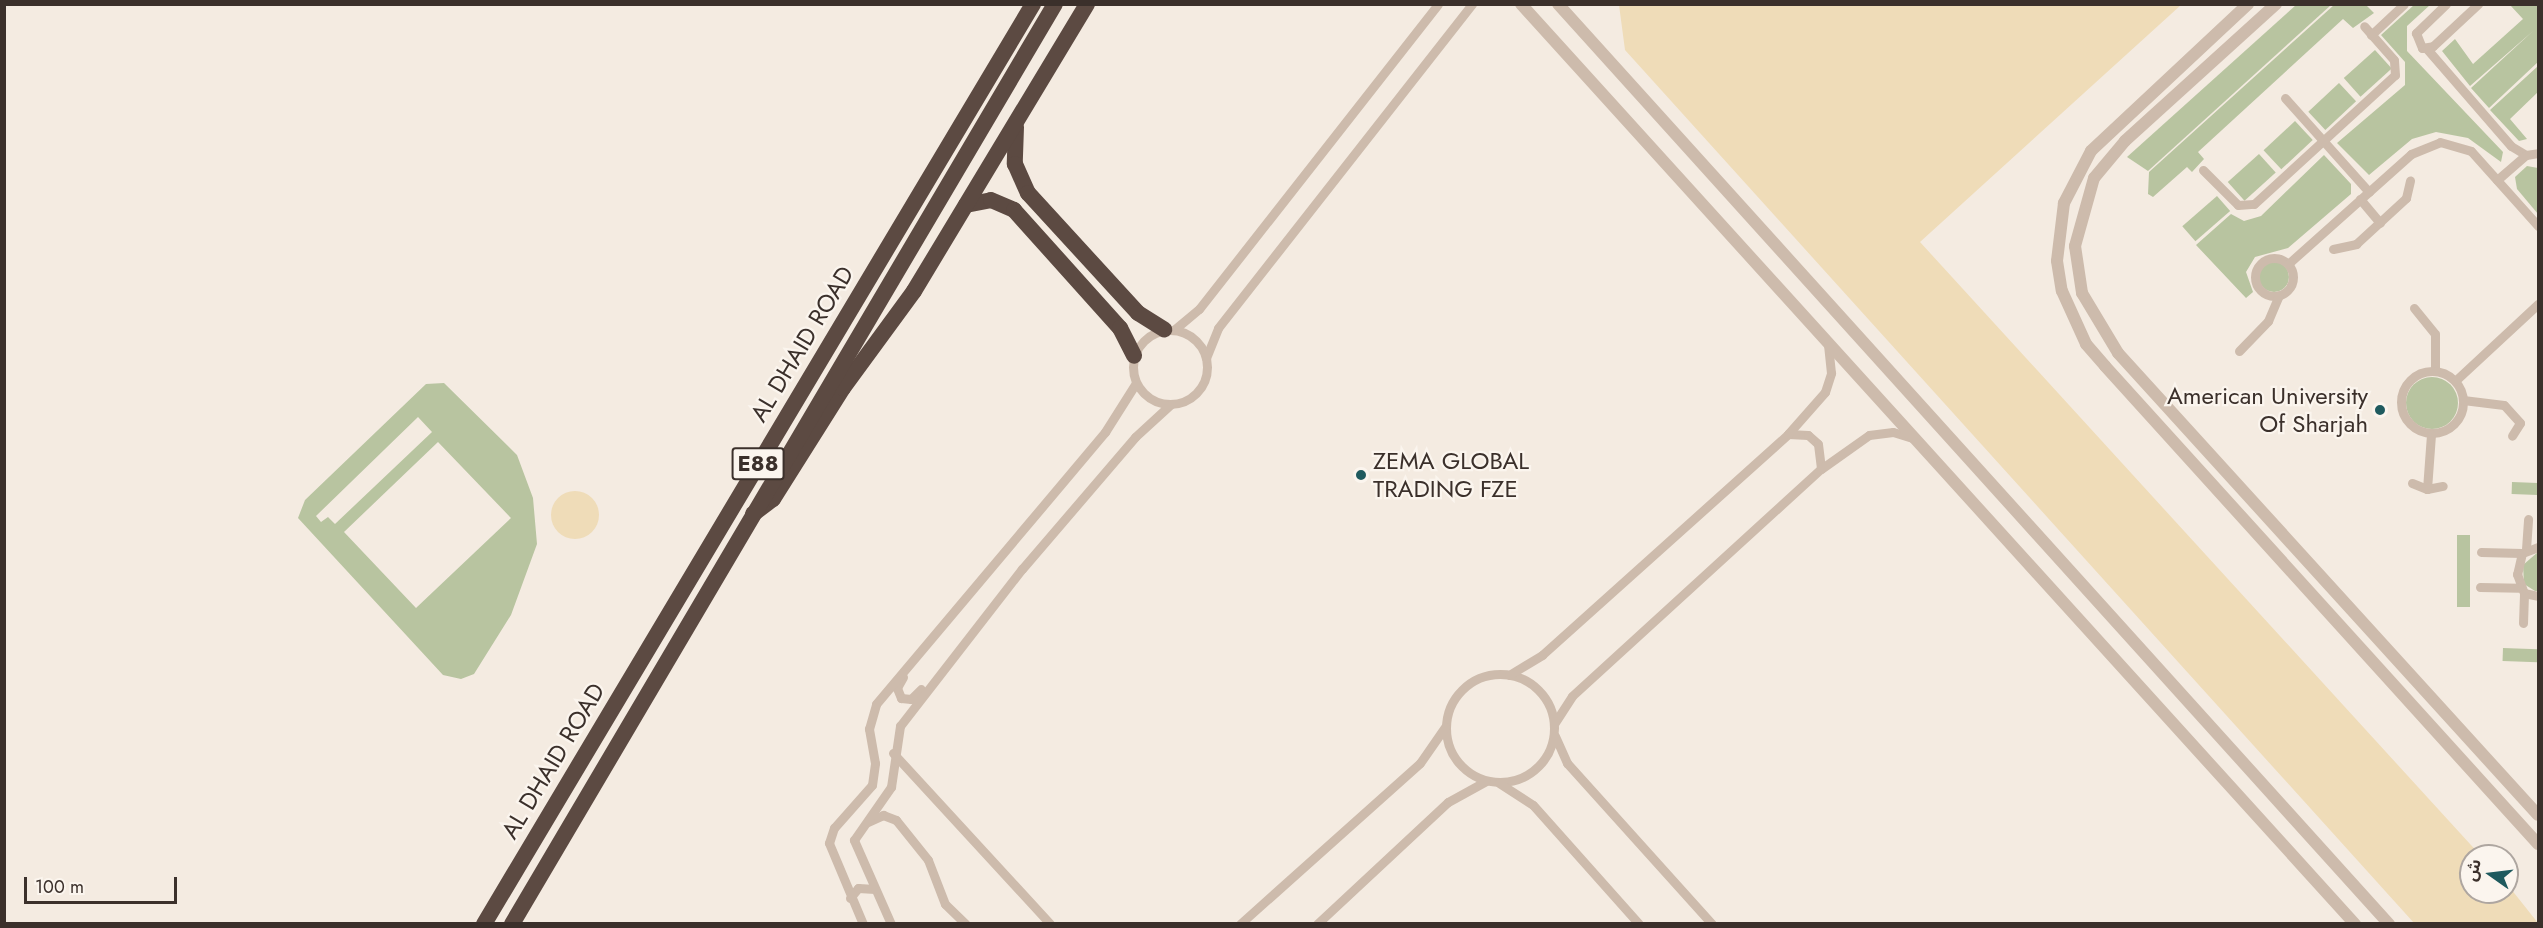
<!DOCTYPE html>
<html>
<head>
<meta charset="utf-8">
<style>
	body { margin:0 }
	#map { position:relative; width:2543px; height:928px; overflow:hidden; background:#f4ebe1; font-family:Jost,"Noto Sans Arabic",sans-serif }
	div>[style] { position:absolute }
	.green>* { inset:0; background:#b8c4a0; transform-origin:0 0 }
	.round { border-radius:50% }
	.sand>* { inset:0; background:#efdcb8 }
	.minor>* { height:9px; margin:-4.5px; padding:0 4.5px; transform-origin:4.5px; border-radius:4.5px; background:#cdbbac }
	.minor>.ring { margin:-4.5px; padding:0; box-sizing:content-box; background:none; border:9px solid #cdbbac; border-radius:50% }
	.tertiary>* { height:12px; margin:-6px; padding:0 6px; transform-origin:6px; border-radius:6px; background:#cdbbac }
	.motorway>* { height:16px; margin:-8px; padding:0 8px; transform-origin:8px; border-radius:8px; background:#5c4a42 }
	.dots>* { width:16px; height:16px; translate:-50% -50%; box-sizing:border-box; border:3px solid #fbf5ee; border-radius:50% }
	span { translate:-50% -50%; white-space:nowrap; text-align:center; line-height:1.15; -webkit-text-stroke:4.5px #fbf5ee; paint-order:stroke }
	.shield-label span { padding:2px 4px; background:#fbf5ee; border:2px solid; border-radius:4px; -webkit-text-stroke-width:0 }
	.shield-label { font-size:22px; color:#3b302b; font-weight:700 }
	.street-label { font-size:24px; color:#3b302b }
	.poi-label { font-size:24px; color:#3b302b }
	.right { translate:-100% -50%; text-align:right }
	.left { translate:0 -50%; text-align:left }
	.frame { position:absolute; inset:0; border:6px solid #3b302b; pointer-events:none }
	.north { position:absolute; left:2459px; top:844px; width:60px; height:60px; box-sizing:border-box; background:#fbf5ee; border:2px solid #aea6a0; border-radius:50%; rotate:284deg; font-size:16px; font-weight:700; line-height:24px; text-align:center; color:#3b302b }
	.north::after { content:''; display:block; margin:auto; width:21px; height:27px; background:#1f5a5e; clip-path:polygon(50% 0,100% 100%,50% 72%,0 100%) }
	.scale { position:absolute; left:24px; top:877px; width:153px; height:27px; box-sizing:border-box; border:3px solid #3b302b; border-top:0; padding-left:8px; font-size:18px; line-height:21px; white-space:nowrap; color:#3b302b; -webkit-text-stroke:4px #fbf5ee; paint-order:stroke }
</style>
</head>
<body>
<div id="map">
	<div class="green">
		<i style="clip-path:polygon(2296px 5px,2331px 5px,2148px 171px,2127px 157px)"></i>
		<i style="clip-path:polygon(2334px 5px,2366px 5px,2374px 13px,2353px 28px,2343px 19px,2198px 152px,2204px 159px,2192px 172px,2187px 167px,2153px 197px,2148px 194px,2149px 172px)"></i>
		<i style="clip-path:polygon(2414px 5px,2430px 5px,2407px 26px,2407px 51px,2503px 152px,2501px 162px,2468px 138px,2436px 132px,2412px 139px,2369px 175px,2337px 143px,2405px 85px,2405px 62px,2381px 35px)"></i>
		<i style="clip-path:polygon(2510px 5px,2538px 5px,2538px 62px,2489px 108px,2471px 88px,2533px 31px,2470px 86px,2442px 51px,2455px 39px,2473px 64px,2523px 19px)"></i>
		<i style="left:2375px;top:50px;width:25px;height:42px;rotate:48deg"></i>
		<i style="clip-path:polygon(2538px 66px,2538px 92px,2510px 119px,2527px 139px,2519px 141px,2490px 110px)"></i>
		<i style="left:2339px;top:83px;width:25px;height:42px;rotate:47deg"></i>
		<i style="left:2295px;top:121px;width:26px;height:43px;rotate:47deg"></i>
		<i style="left:2259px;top:154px;width:25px;height:42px;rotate:48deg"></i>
		<i style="clip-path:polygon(2324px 155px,2351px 184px,2351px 194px,2288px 248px,2255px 257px,2246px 272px,2253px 292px,2246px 298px,2196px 245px,2231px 214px,2244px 221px,2261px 216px)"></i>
		<i style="clip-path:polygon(2527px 166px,2538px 168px,2538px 214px,2517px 189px,2515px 177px)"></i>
		<i style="left:2217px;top:196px;width:20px;height:46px;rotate:49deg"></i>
		<i class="round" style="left:2259px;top:262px;width:30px;height:30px"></i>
		<i class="round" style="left:2406px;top:377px;width:52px;height:52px"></i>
		<i style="clip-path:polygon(evenodd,444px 383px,517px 455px,533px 498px,537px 544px,511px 615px,474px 674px,461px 679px,443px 675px,298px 518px,305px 500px,426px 384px,444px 383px,418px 417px,432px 432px,335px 524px,328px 517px,321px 522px,316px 516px,418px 417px,444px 383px,438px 442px,511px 518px,416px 608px,344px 532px,438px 442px)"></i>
		<i style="left:2512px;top:482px;width:26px;height:12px;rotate:2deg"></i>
		<i style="left:2457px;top:535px;width:13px;height:72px"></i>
		<i style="clip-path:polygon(2538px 552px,2538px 591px,2535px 591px,2524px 584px,2523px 565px)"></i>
		<i style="left:2503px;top:648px;width:35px;height:13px;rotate:2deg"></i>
	</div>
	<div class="sand">
		<i style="clip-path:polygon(1619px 5px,2181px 5px,1920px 242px,2481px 856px,2471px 856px,2471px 892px,2507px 892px,2507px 884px,2538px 923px,2414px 923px,1625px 50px)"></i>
		<i class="round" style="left:551px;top:491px;width:48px;height:48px"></i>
	</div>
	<div class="minor">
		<i style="left:2446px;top:4px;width:42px;rotate:136deg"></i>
		<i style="left:2416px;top:33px;width:16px;rotate:68deg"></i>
		<i style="left:2422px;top:48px;width:11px;rotate:-10deg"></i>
		<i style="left:2433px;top:46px;width:62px;rotate:-43deg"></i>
		<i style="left:2371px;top:35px;width:45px;rotate:-43.2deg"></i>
		<i style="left:2427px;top:49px;width:128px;rotate:49.1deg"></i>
		<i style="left:2511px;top:146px;width:17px;rotate:31deg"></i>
		<i style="left:2526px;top:155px;width:12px;rotate:-9deg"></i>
		<i style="left:2285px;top:98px;width:126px;rotate:48.2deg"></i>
		<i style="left:2203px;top:170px;width:49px;rotate:45deg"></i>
		<i style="left:2238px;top:205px;width:16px;rotate:-4deg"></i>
		<i style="left:2254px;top:204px;width:191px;rotate:-42.5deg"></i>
		<i style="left:2395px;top:75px;width:15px;rotate:-94deg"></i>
		<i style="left:2394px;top:60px;width:45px;rotate:-131.4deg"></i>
		<i style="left:2497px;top:180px;width:38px;rotate:-41deg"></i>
		<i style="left:2360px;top:199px;width:31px;rotate:50deg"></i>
		<i style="left:2333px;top:249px;width:24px;rotate:-12deg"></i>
		<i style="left:2356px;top:244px;width:68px;rotate:-42.6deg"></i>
		<i style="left:2406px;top:198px;width:18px;rotate:-77deg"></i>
		<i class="ring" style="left:2255px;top:258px;width:29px;height:29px"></i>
		<i style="left:2288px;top:264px;width:165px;rotate:-41.8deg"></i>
		<i style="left:2411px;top:154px;width:31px;rotate:-22deg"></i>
		<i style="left:2440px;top:142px;width:32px;rotate:16deg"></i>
		<i style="left:2471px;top:151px;width:101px;rotate:48.2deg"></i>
		<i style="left:2414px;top:308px;width:33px;rotate:51deg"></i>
		<i style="left:2435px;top:334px;width:37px;rotate:90deg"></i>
		<i style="left:1175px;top:329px;width:31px;rotate:-40deg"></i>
		<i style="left:1199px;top:309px;width:387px;rotate:-51.9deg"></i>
		<i class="ring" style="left:1133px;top:330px;width:65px;height:65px"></i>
		<i style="left:2239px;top:351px;width:42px;rotate:-46deg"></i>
		<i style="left:2268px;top:321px;width:28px;rotate:-67deg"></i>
		<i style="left:1206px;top:358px;width:32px;rotate:-68deg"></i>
		<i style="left:1218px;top:328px;width:412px;rotate:-51.9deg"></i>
		<i class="ring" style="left:2401px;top:371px;width:53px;height:53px"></i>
		<i style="left:2455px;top:381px;width:113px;rotate:-42.9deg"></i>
		<i style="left:2463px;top:400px;width:41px;rotate:7deg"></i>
		<i style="left:2504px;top:405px;width:24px;rotate:48deg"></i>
		<i style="left:2520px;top:423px;width:15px;rotate:122deg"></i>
		<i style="left:1788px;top:434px;width:20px;rotate:3deg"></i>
		<i style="left:1808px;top:435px;width:13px;rotate:42deg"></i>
		<i style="left:1818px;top:444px;width:25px;rotate:83deg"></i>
		<i style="left:2412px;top:483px;width:16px;rotate:22deg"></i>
		<i style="left:2427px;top:489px;width:16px;rotate:-11deg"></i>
		<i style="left:2427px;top:489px;width:55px;rotate:-85.8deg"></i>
		<i style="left:2538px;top:547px;width:17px;rotate:159deg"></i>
		<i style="left:2522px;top:553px;width:22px;rotate:103deg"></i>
		<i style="left:2517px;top:574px;width:20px;rotate:70deg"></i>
		<i style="left:2524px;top:593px;width:14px;rotate:12deg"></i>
		<i style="left:2526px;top:549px;width:30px;rotate:-86deg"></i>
		<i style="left:2481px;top:552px;width:41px;rotate:1.4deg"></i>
		<i style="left:2480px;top:587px;width:39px;rotate:1deg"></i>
		<i style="left:2523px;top:623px;width:30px;rotate:-88deg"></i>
		<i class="ring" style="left:1446px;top:674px;width:99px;height:99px"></i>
		<i style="left:1509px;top:675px;width:39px;rotate:-31deg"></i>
		<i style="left:1542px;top:655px;width:331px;rotate:-41.9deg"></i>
		<i style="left:1788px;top:434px;width:56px;rotate:-48.6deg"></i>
		<i style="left:1825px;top:392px;width:20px;rotate:-72deg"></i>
		<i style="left:1831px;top:373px;width:29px;rotate:-96deg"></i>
		<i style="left:903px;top:677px;width:13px;rotate:119deg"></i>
		<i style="left:897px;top:688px;width:11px;rotate:68deg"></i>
		<i style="left:901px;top:698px;width:10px;rotate:6deg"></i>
		<i style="left:911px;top:699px;width:14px;rotate:-45deg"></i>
		<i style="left:1554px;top:724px;width:33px;rotate:-57deg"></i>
		<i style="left:1572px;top:696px;width:337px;rotate:-42.4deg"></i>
		<i style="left:1821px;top:469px;width:59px;rotate:-35.3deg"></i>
		<i style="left:1869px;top:435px;width:24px;rotate:-7deg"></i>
		<i style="left:1893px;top:432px;width:21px;rotate:17deg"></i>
		<i style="left:1555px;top:736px;width:30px;rotate:66deg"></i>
		<i style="left:1567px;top:763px;width:217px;rotate:48deg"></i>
		<i style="left:893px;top:753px;width:232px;rotate:47.4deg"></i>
		<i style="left:1499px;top:783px;width:40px;rotate:32.9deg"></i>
		<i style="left:1533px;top:805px;width:159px;rotate:48.3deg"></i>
		<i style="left:868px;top:822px;width:17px;rotate:-25deg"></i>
		<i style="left:883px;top:815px;width:14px;rotate:21deg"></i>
		<i style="left:896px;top:820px;width:51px;rotate:51.3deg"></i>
		<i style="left:928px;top:860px;width:47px;rotate:68.9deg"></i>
		<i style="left:945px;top:904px;width:29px;rotate:44deg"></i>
		<i style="left:850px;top:898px;width:13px;rotate:-51deg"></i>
		<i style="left:858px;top:888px;width:17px;rotate:3deg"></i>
		<i style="left:863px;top:924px;width:88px;rotate:-112.8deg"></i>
		<i style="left:829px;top:843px;width:16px;rotate:-72deg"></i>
		<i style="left:834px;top:828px;width:57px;rotate:-48.5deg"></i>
		<i style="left:872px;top:785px;width:22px;rotate:-82deg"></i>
		<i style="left:875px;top:763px;width:35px;rotate:-100deg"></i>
		<i style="left:869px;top:729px;width:26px;rotate:-74deg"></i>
		<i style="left:876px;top:704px;width:356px;rotate:-49.9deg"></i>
		<i style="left:1105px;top:432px;width:58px;rotate:-57.7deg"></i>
		<i style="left:891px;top:924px;width:92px;rotate:-113.8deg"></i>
		<i style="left:854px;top:840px;width:65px;rotate:-55.1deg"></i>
		<i style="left:891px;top:787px;width:62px;rotate:-81.6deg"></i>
		<i style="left:900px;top:726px;width:199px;rotate:-52.2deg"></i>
		<i style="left:1022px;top:569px;width:174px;rotate:-49.4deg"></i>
		<i style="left:1135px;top:437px;width:49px;rotate:-42.5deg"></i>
		<i style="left:1240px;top:924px;width:241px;rotate:-41.8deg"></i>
		<i style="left:1420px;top:763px;width:44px;rotate:-55.2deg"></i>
		<i style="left:1317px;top:924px;width:179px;rotate:-43deg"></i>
		<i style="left:1448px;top:802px;width:43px;rotate:-28.9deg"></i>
	</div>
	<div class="tertiary">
		<i style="left:1521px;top:4px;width:1242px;rotate:47.81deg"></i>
		<i style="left:1558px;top:4px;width:1240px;rotate:47.91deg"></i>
		<i style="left:2248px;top:4px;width:215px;rotate:136.9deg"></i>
		<i style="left:2091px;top:151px;width:59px;rotate:117.4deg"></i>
		<i style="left:2064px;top:203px;width:58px;rotate:96.9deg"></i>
		<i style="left:2057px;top:261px;width:30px;rotate:81deg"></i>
		<i style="left:2062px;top:291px;width:58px;rotate:65.6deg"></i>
		<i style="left:2086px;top:344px;width:29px;rotate:49deg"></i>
		<i style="left:2105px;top:366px;width:645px;rotate:47.83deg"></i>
		<i style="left:2276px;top:4px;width:204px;rotate:137.8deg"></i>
		<i style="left:2125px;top:141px;width:48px;rotate:130deg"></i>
		<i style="left:2094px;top:178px;width:71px;rotate:105.6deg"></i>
		<i style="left:2075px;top:246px;width:48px;rotate:81.5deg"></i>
		<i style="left:2082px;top:293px;width:70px;rotate:59deg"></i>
		<i style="left:2118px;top:353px;width:624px;rotate:47.73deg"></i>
	</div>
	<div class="motorway">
		<i style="left:1016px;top:127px;width:37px;rotate:92deg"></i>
		<i style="left:1015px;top:164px;width:32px;rotate:66deg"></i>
		<i style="left:1028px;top:193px;width:163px;rotate:47.5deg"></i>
		<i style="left:1138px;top:313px;width:31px;rotate:32deg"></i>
		<i style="left:966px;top:205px;width:25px;rotate:-11deg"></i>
		<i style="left:991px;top:200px;width:25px;rotate:23deg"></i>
		<i style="left:1014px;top:210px;width:159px;rotate:48.1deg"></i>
		<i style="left:1120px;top:328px;width:31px;rotate:63deg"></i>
		<i style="left:753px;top:514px;width:25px;rotate:-37deg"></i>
		<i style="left:773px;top:499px;width:131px;rotate:-57.8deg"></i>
		<i style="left:843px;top:388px;width:120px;rotate:-53.8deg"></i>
		<i style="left:914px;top:291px;width:335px;rotate:-58.9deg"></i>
		<i style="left:484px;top:924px;width:1071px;rotate:-59.17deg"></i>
		<i style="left:512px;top:924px;width:1068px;rotate:-59.45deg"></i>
	</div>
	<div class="dots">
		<i style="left:2380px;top:410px;background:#1f5a5e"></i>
		<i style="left:1361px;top:475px;background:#1f5a5e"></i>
	</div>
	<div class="shield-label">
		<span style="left:758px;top:464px">E88</span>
	</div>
	<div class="street-label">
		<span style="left:802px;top:344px;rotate:-59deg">AL DHAID ROAD</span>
		<span style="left:553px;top:761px;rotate:-59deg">AL DHAID ROAD</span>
	</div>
	<div class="poi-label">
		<span class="right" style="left:2368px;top:410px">American University<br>Of Sharjah</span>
		<span class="left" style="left:1373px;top:475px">ZEMA GLOBAL<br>TRADING FZE</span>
	</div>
	<div class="frame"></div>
	<div class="north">ش</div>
	<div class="scale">100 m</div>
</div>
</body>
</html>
